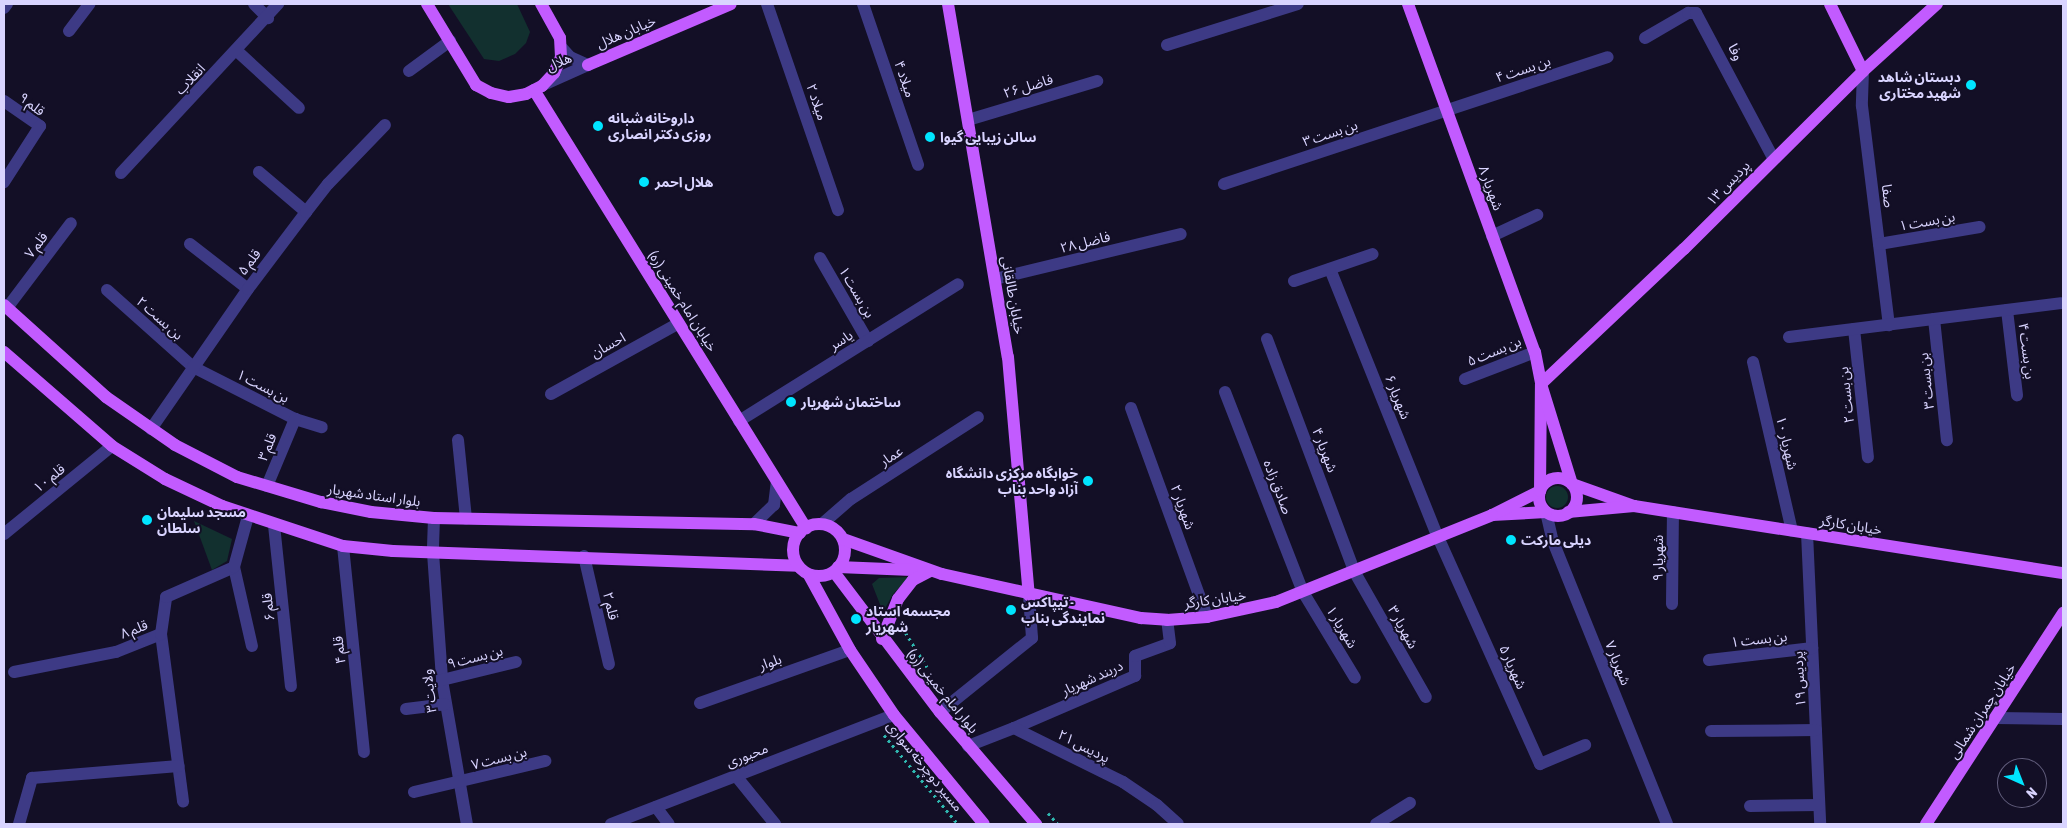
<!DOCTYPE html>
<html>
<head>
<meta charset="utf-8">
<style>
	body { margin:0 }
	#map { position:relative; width:2067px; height:828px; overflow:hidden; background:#130f26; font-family:"Asap Condensed","Noto Sans Arabic",sans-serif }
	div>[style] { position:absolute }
	.green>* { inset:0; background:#12302f }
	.round { border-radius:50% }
	.path>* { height:3px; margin-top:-1.5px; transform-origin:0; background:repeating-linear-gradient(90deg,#2fb8b0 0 2.5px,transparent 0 6.5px) }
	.minor>* { height:12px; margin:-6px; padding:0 6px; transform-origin:6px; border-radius:6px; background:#3d3a85 }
	.major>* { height:12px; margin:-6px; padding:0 6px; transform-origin:6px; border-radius:6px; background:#c25bff }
	.major>.ring { margin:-6px; padding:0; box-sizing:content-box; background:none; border:12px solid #c25bff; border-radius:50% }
	.dots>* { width:14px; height:14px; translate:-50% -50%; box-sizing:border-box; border:2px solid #130f26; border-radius:50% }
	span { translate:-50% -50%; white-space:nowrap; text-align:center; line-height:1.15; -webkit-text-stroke:4px #130f26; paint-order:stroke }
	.street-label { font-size:14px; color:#d9d4ff }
	.poi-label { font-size:14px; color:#d9d4ff; font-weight:700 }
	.right { translate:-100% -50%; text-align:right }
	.left { translate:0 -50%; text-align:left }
	.frame { position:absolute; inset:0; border:5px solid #d9d4ff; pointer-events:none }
	.north { position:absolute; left:1997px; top:758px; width:50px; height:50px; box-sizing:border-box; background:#130f26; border:1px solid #625e7d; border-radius:50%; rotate:136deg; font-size:14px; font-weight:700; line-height:20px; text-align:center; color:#d9d4ff }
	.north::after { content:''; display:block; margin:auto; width:18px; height:22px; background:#00e5ff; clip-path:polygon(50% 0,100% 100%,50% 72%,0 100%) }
</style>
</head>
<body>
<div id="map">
	<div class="green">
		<i style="clip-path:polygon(448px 4px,517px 4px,530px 32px,526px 43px,515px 54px,499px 61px,484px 59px)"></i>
		<i class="round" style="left:1546px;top:486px;width:22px;height:22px"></i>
		<i style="clip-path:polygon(194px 521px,232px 539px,227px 561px,212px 570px)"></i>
		<i style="clip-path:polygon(909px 577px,893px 594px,883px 612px,872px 584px,879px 578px)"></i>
	</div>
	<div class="path">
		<i style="left:902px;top:627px;width:47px;rotate:58deg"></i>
		<i style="left:884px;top:735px;width:116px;rotate:50.3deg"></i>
		<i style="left:1048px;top:813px;width:15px;rotate:48deg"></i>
	</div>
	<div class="minor">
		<i style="left:254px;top:4px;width:20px;rotate:45deg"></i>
		<i style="left:767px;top:4px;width:218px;rotate:71deg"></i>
		<i style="left:863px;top:4px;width:170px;rotate:71.1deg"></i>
		<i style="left:4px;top:8px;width:5px;rotate:-53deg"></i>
		<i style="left:69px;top:31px;width:34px;rotate:-53deg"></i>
		<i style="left:1645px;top:38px;width:50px;rotate:-30.2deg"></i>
		<i style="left:1688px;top:13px;width:8px"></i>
		<i style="left:1696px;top:13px;width:164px;rotate:62deg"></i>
		<i style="left:1167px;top:45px;width:137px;rotate:-17.4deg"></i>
		<i style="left:562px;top:48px;width:12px;rotate:48deg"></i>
		<i style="left:570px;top:57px;width:20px;rotate:24deg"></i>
		<i style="left:237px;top:51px;width:84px;rotate:42.6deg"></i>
		<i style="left:409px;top:71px;width:51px;rotate:-36.2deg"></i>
		<i style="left:1863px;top:71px;width:35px;rotate:92deg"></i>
		<i style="left:1862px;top:106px;width:221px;rotate:83deg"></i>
		<i style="left:543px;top:85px;width:49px;rotate:-24deg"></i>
		<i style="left:4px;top:101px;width:44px;rotate:34.8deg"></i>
		<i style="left:40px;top:126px;width:67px;rotate:122.7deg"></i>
		<i style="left:968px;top:120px;width:135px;rotate:-16.8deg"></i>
		<i style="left:259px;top:172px;width:62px;rotate:40.4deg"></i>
		<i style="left:121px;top:173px;width:231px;rotate:-47.1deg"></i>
		<i style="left:1224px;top:184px;width:404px;rotate:-18.3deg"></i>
		<i style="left:1492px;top:236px;width:50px;rotate:-25deg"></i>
		<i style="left:190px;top:244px;width:73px;rotate:37.8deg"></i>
		<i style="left:1879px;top:244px;width:102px;rotate:-9.6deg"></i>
		<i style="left:820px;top:258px;width:96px;rotate:60deg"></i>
		<i style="left:1330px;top:269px;width:289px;rotate:68.1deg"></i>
		<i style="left:1438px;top:537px;width:249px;rotate:65.8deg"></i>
		<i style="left:1540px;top:764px;width:49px;rotate:-22.9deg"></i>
		<i style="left:995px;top:279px;width:191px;rotate:-13.6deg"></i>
		<i style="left:1294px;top:281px;width:83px;rotate:-18.9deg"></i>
		<i style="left:107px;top:290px;width:115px;rotate:41.8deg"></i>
		<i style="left:193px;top:367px;width:114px;rotate:27deg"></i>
		<i style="left:295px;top:419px;width:28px;rotate:17deg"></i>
		<i style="left:7px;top:308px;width:106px;rotate:-53deg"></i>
		<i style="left:2007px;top:310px;width:86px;rotate:83.3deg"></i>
		<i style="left:1934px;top:319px;width:122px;rotate:83.9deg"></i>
		<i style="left:1854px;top:329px;width:129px;rotate:83.8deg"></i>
		<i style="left:1789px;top:337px;width:274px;rotate:-7.1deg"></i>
		<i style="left:1267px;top:339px;width:248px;rotate:69.4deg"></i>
		<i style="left:1354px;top:571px;width:145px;rotate:60.3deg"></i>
		<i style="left:1753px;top:362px;width:173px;rotate:77deg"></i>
		<i style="left:1465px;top:379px;width:75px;rotate:-21.1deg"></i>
		<i style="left:1225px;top:392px;width:215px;rotate:68.7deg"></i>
		<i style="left:1303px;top:592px;width:100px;rotate:58.8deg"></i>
		<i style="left:551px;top:394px;width:146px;rotate:-29deg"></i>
		<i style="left:1131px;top:408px;width:222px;rotate:70deg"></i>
		<i style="left:739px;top:421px;width:258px;rotate:-32deg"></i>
		<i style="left:151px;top:429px;width:170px;rotate:-55.3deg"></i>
		<i style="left:248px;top:289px;width:96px;rotate:-53deg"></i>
		<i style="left:306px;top:212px;width:36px;rotate:-52deg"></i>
		<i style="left:328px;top:184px;width:82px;rotate:-46deg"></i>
		<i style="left:458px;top:440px;width:79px;rotate:84.2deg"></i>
		<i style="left:267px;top:486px;width:73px;rotate:-67.3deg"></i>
		<i style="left:1546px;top:512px;width:28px;rotate:77deg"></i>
		<i style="left:1552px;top:539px;width:307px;rotate:68deg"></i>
		<i style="left:434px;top:518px;width:35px;rotate:92deg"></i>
		<i style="left:433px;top:553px;width:127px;rotate:85.9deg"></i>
		<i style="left:442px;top:680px;width:146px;rotate:80.2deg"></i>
		<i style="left:754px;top:524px;width:28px;rotate:-44deg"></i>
		<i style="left:774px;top:505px;width:23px;rotate:-83deg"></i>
		<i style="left:822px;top:524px;width:38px;rotate:-41deg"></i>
		<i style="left:851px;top:499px;width:151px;rotate:-32.8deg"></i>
		<i style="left:274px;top:525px;width:162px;rotate:84deg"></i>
		<i style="left:1807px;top:533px;width:291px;rotate:87.4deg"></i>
		<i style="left:4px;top:534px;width:139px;rotate:-39.2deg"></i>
		<i style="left:343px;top:546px;width:207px;rotate:84.2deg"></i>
		<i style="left:584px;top:556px;width:111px;rotate:77deg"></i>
		<i style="left:234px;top:567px;width:81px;rotate:77.2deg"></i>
		<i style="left:1672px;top:604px;width:92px;rotate:-89.4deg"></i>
		<i style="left:161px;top:634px;width:169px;rotate:82.5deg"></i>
		<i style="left:1709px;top:660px;width:104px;rotate:-6.6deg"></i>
		<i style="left:14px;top:672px;width:104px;rotate:-11.1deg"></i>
		<i style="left:116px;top:652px;width:48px;rotate:-21.8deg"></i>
		<i style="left:161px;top:634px;width:37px;rotate:-82deg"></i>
		<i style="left:166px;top:597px;width:74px;rotate:-23.8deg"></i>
		<i style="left:234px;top:567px;width:53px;rotate:-74.6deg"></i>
		<i style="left:442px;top:680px;width:76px;rotate:-13.7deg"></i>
		<i style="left:700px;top:703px;width:159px;rotate:-19.5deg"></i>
		<i style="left:406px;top:709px;width:39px;rotate:-7deg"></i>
		<i style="left:940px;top:712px;width:118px;rotate:-38.8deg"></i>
		<i style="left:1032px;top:638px;width:43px;rotate:-94deg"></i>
		<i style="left:1996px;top:718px;width:67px;rotate:0.9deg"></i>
		<i style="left:1014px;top:728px;width:132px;rotate:-23.3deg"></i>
		<i style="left:1135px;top:676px;width:20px;rotate:-90deg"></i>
		<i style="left:1135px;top:656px;width:37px;rotate:-20deg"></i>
		<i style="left:1170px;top:643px;width:23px;rotate:-97deg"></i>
		<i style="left:1711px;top:731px;width:105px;rotate:-0.5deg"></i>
		<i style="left:968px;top:746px;width:49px;rotate:-21.4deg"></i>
		<i style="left:1014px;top:728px;width:122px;rotate:26.4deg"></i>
		<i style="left:1123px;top:782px;width:41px;rotate:34.1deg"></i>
		<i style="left:1157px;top:805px;width:28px;rotate:42deg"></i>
		<i style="left:736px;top:776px;width:62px;rotate:50.9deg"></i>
		<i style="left:414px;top:792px;width:135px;rotate:-13.3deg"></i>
		<i style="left:1750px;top:806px;width:69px;rotate:-0.8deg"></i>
		<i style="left:656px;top:807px;width:21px;rotate:53deg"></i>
		<i style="left:19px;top:824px;width:48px;rotate:-74.2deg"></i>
		<i style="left:32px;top:778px;width:147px;rotate:-4.7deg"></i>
		<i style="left:611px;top:824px;width:303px;rotate:-21.1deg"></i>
		<i style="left:1376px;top:824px;width:40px;rotate:-32deg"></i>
	</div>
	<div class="major">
		<i style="left:427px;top:4px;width:95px;rotate:58.8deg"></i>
		<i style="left:476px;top:85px;width:17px;rotate:28deg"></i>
		<i style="left:491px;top:93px;width:18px;rotate:13deg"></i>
		<i style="left:509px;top:97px;width:17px;rotate:-10deg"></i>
		<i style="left:526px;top:94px;width:18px;rotate:-27deg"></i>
		<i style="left:542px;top:86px;width:18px;rotate:-47deg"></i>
		<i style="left:554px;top:73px;width:17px;rotate:-66deg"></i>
		<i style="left:561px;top:57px;width:19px;rotate:-93deg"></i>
		<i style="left:560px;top:38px;width:39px;rotate:-119deg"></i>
		<i style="left:948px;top:4px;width:358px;rotate:80.4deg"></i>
		<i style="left:1008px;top:357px;width:239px;rotate:85deg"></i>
		<i style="left:1408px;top:4px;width:370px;rotate:70deg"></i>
		<i style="left:1535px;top:352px;width:33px;rotate:79deg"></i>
		<i style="left:1830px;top:4px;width:75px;rotate:63.8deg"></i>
		<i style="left:588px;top:65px;width:155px;rotate:-23.1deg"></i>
		<i style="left:534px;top:90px;width:516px;rotate:58.16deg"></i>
		<i style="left:4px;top:305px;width:137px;rotate:42deg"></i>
		<i style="left:106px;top:397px;width:84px;rotate:34.8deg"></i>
		<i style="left:175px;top:445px;width:70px;rotate:27.3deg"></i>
		<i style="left:237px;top:477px;width:88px;rotate:16.6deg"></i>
		<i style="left:321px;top:502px;width:51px;rotate:11.3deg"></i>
		<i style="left:371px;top:512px;width:63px;rotate:5.4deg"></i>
		<i style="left:434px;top:518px;width:320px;rotate:1.1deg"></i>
		<i style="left:754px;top:524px;width:47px;rotate:11.1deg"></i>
		<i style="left:4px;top:352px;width:143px;rotate:41deg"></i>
		<i style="left:112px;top:446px;width:62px;rotate:31.9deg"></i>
		<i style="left:165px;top:479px;width:63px;rotate:25.3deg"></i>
		<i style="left:222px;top:506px;width:127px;rotate:18.3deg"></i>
		<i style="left:343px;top:546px;width:50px;rotate:5.7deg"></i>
		<i style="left:393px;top:551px;width:405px;rotate:2.1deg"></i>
		<i style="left:1541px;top:384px;width:197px;rotate:-43.4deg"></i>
		<i style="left:1684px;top:249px;width:252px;rotate:-44.8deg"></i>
		<i style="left:1863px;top:71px;width:100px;rotate:-42.2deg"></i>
		<i class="ring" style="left:1539px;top:478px;width:26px;height:26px"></i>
		<i style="left:1634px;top:506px;width:434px;rotate:8.9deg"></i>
		<i style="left:1546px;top:512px;width:54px;rotate:176.8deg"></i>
		<i style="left:1492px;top:515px;width:54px;rotate:-26.6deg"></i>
		<i style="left:1540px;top:491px;width:107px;rotate:-89.5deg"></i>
		<i style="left:1541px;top:384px;width:105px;rotate:72.8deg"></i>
		<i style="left:1572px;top:484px;width:66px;rotate:19.5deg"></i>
		<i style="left:1634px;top:506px;width:66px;rotate:174.8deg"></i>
		<i class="ring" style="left:793px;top:524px;width:40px;height:40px"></i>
		<i style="left:843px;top:539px;width:105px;rotate:19.5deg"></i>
		<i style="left:942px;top:574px;width:204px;rotate:12.5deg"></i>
		<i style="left:1141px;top:618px;width:26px;rotate:4deg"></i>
		<i style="left:1167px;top:620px;width:40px;rotate:-4.3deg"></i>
		<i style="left:1207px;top:617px;width:71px;rotate:-12.3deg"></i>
		<i style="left:1276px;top:602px;width:233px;rotate:-21.9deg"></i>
		<i style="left:838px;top:567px;width:74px;rotate:2.3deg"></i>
		<i style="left:834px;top:572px;width:176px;rotate:52.9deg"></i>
		<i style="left:940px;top:712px;width:148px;rotate:49.4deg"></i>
		<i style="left:809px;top:575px;width:85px;rotate:61.3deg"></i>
		<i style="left:850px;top:650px;width:78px;rotate:55.9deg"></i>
		<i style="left:894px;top:715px;width:141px;rotate:50.5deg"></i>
		<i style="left:882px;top:639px;width:43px;rotate:-68.2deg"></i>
		<i style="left:898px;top:599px;width:24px;rotate:-52deg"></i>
		<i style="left:913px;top:580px;width:19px;rotate:-28deg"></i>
		<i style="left:1926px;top:824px;width:252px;rotate:-57deg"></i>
	</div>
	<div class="dots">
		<i style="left:1971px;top:85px;background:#00e5ff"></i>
		<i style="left:598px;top:126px;background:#00e5ff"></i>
		<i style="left:930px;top:137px;background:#00e5ff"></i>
		<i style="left:644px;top:182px;background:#00e5ff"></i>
		<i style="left:791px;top:402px;background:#00e5ff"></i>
		<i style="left:1088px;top:481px;background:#00e5ff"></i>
		<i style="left:147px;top:520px;background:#00e5ff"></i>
		<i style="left:1511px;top:540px;background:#00e5ff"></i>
		<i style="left:1011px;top:610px;background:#00e5ff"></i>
		<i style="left:856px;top:619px;background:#00e5ff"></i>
	</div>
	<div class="street-label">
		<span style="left:626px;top:32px;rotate:-23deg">خیابان هلال</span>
		<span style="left:1736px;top:52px;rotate:63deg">وفا</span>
		<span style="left:559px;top:62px;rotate:-24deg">هلال</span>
		<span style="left:1523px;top:69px;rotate:-18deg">بن بست ۴</span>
		<span style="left:190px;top:79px;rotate:-46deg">انقلاب</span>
		<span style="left:905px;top:79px;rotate:71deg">میلاد ۴</span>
		<span style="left:1028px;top:86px;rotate:-17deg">فاضل ۲۶</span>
		<span style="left:817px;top:102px;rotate:71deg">میلاد ۲</span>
		<span style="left:32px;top:104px;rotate:38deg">قلم ۹</span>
		<span style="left:1330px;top:133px;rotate:-18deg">بن بست ۳</span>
		<span style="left:1728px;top:183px;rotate:-46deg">پردیس ۱۳</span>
		<span style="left:1491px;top:188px;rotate:70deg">شهریار ۸</span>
		<span style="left:1888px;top:196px;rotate:83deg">صفا</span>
		<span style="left:1927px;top:221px;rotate:-10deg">بن بست ۱</span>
		<span style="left:1085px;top:242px;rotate:-14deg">فاضل ۲۸</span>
		<span style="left:36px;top:245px;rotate:-53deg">قلم ۷</span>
		<span style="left:249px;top:262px;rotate:-53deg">قلم ۵</span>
		<span style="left:857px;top:292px;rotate:60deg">بن بست ۱</span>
		<span style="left:1013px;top:295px;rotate:80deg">خیابان طالقانی</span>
		<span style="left:683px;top:301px;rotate:58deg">خیابان امام خمینی (ره)</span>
		<span style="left:160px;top:318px;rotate:42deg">بن بست ۲</span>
		<span style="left:841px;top:340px;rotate:-32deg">یاسر</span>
		<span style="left:608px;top:345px;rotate:-29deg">احسان</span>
		<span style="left:1494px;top:351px;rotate:-22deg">بن بست ۵</span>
		<span style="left:2027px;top:351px;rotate:83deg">بن بست ۴</span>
		<span style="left:1926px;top:381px;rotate:-96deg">بن بست ۳</span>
		<span style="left:263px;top:386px;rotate:27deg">بن بست ۱</span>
		<span style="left:1846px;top:395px;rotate:-96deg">بن بست ۲</span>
		<span style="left:1398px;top:397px;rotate:68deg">شهریار ۶</span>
		<span style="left:1787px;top:443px;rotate:77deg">شهریار ۱۰</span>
		<span style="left:267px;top:447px;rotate:-68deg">قلم ۳</span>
		<span style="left:1325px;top:450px;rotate:69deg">شهریار ۴</span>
		<span style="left:891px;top:456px;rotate:-33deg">عمار</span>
		<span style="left:49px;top:478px;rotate:-39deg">قلم ۱۰</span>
		<span style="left:1278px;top:487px;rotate:69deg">صادق زاده</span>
		<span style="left:374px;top:495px;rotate:8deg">بلوار استاد شهریار</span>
		<span style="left:1183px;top:507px;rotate:70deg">شهریار ۲</span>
		<span style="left:1851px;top:525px;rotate:9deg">خیابان کارگر</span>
		<span style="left:1658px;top:558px;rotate:-90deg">شهریار ۹</span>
		<span style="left:1215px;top:599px;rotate:-8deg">خیابان کارگر</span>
		<span style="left:611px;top:606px;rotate:77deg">قلم ۲</span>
		<span style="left:268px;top:607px;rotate:-96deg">قلم ۶</span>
		<span style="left:1342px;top:627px;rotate:59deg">شهریار ۱</span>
		<span style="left:1403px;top:627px;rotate:61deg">شهریار ۳</span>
		<span style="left:134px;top:629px;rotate:-21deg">قلم ۸</span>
		<span style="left:1759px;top:639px;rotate:-6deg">بن بست ۱</span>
		<span style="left:339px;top:650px;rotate:-96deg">قلم ۴</span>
		<span style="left:475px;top:657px;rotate:-14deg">بن بست ۹</span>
		<span style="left:770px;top:662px;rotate:-19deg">بلوار</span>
		<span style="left:1618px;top:663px;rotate:68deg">شهریار ۷</span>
		<span style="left:1513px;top:667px;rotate:66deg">شهریار ۵</span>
		<span style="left:1092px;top:678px;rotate:-24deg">دربند شهریار</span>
		<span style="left:1799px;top:679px;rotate:-93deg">پردیس ۱۹</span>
		<span style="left:429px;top:691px;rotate:-97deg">ولایت ۳</span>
		<span style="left:943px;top:691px;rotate:51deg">بلوار امام خمینی (ره)</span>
		<span style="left:1982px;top:711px;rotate:-57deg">خیابان چمران شمالی</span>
		<span style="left:1084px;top:746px;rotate:27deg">پردیس ۲۱</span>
		<span style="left:747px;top:755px;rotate:-21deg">محبوری</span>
		<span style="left:499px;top:758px;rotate:-14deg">بن بست ۷</span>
		<span style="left:925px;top:766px;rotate:51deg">مسیر دوچرخه سواری</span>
	</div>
	<div class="poi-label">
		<span class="right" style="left:1961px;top:85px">دبستان شاهد<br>شهید مختاری</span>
		<span class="left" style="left:608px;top:126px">داروخانه شبانه<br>روزی دکتر انصاری</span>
		<span class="left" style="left:940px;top:137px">سالن زیبایی گیوا</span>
		<span class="left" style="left:655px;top:182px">هلال احمر</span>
		<span class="left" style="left:801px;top:402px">ساختمان شهریار</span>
		<span class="right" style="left:1078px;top:481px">خوابگاه مرکزی دانشگاه<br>آزاد واحد بناب</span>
		<span class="left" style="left:157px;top:520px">مسجد سلیمان<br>سلطان</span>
		<span class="left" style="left:1521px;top:540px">دیلی مارکت</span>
		<span class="left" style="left:1021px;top:610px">تیپاکس -<br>نمایندگی بناب</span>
		<span class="left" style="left:866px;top:619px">مجسمه استاد<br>شهریار</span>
	</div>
	<div class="frame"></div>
	<div class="north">N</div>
</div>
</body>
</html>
